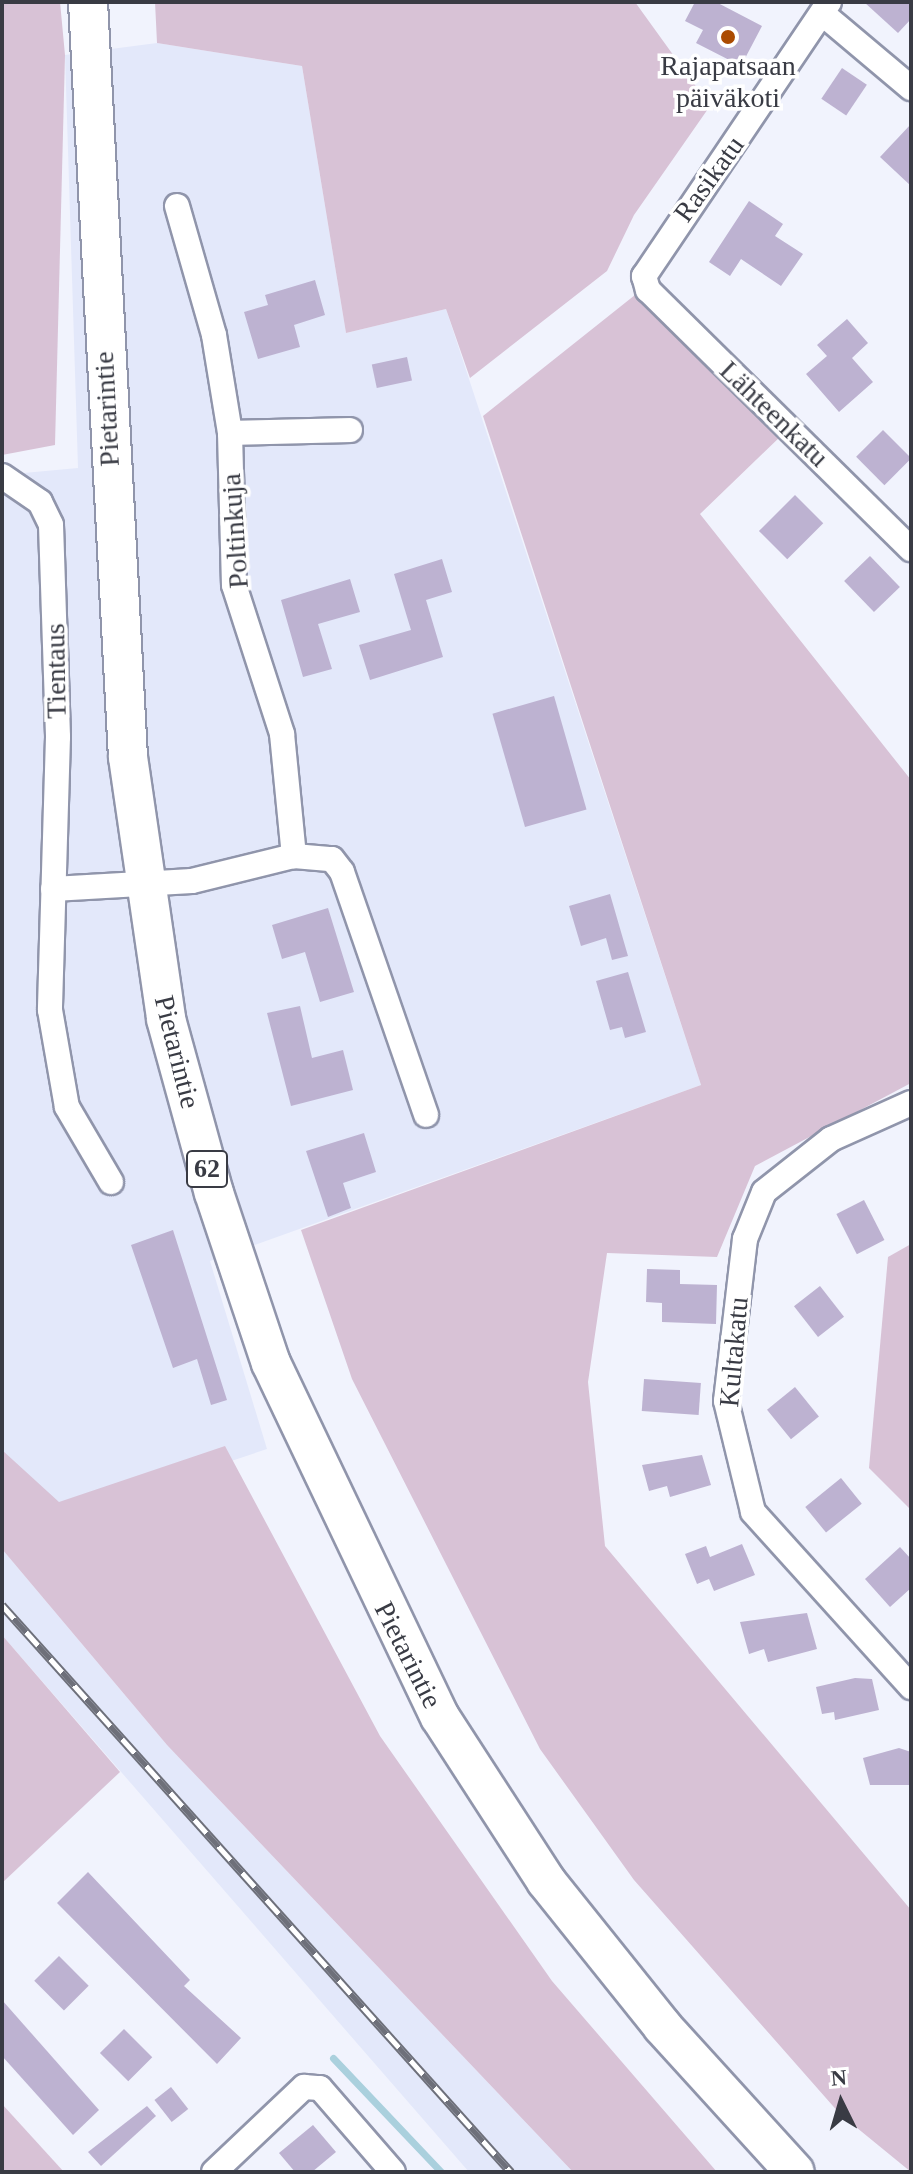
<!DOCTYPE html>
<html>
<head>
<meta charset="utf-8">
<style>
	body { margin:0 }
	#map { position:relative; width:913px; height:2174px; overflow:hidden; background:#f1f3fd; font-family:Georgia,serif }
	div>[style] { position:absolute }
	.built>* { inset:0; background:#e3e8fa }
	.green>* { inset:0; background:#d8c2d6 }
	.stream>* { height:7px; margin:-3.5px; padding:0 3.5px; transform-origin:3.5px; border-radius:3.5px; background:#aad0dd }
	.building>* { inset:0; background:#bdb2d1; transform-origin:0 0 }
	.roads { filter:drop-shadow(2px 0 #9095ab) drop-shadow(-2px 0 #9095ab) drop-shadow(0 2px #9095ab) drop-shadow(0 -2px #9095ab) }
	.street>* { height:24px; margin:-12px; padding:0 12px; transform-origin:12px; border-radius:12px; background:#fff }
	.primary>* { height:38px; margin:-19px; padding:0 19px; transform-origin:19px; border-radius:19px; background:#fff }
	.rail>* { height:9px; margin-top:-4.5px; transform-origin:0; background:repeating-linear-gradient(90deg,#fff 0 18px,#6e707a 0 36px); box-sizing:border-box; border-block:2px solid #6e707a }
	.dots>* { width:22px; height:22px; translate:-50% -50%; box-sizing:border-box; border:4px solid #fff; border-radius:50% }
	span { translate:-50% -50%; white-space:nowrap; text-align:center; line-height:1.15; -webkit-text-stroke:7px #fff; paint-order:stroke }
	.shield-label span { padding:2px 6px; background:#fff; border:2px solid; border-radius:6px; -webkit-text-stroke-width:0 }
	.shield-label { font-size:26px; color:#393b44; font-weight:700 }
	.poi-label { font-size:28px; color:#393b44 }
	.street-label { font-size:28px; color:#393b44 }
	.frame { position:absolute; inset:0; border:4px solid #393b44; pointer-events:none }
	.north { position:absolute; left:801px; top:2062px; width:80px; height:80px; -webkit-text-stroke:6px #fff; paint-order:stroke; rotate:355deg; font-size:22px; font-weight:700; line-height:32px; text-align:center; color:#393b44 }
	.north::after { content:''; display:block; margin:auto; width:28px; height:36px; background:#393b44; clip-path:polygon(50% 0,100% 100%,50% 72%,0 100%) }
</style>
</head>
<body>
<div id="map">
	<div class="built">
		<i style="clip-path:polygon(157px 43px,302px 66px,346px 333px,446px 309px,701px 1085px,210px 1261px,267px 1449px,37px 1526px,2px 1488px,2px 475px,78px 468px,65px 55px)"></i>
		<i style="clip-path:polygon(2px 1549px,167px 1745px,573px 2172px,469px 2172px,2px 1635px)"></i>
	</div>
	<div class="green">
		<i style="clip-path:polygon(2px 2px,60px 2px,65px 55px,55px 445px,2px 455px)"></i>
		<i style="clip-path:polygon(155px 2px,635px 2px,710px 106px,634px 215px,607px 271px,470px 378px,446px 309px,346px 333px,302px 66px,157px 43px)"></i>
		<i style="clip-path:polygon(640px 291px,783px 434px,700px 514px,911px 780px,911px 1083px,755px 1166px,717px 1257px,607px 1253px,588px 1382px,605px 1546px,911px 1910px,911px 2172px,840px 2114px,634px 1880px,540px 1749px,352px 1379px,301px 1230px,701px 1085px,483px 416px)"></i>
		<i style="clip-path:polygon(911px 1244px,911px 1510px,869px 1468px,888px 1257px)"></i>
		<i style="clip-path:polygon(225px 1446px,380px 1736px,552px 1981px,717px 2172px,573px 2172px,167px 1745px,2px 1549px,2px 1450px,59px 1502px)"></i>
		<i style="clip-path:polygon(2px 1635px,120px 1772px,2px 1883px)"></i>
		<i style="clip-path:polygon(2px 2104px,64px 2172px,2px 2172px)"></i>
	</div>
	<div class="stream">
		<i style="left:333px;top:2058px;width:157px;rotate:46.5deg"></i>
	</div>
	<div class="building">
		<i style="clip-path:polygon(695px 2px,716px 2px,762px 26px,741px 66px,696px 43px,703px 30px,685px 21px)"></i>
		<i style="clip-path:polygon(864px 2px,911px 2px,911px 19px,898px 33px)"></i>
		<i style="left:842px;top:68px;width:30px;height:37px;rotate:34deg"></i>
		<i style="clip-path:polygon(911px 124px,911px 186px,880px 157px)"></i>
		<i style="clip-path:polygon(749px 201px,783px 224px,775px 236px,803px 254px,781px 286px,741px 259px,730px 276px,709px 262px)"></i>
		<i style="clip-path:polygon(315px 280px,325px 315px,294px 325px,300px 347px,258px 359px,244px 312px,268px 305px,265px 295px)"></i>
		<i style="clip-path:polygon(847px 319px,868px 343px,852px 358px,873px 382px,839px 412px,806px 374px,827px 356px,817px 345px)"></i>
		<i style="left:407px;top:357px;width:24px;height:36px;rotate:78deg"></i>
		<i style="left:883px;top:430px;width:40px;height:38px;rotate:45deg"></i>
		<i style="left:795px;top:495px;width:40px;height:51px;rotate:45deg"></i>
		<i style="left:870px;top:556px;width:43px;height:36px;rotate:46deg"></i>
		<i style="clip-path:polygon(442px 559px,452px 592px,426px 600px,443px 657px,370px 680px,359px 645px,411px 630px,394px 574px)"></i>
		<i style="clip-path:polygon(350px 579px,360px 612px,318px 624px,332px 669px,303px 677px,281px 600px)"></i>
		<i style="left:554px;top:696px;width:118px;height:64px;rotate:74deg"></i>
		<i style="clip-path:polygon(610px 894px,628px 956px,612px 960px,606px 938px,581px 946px,569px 906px)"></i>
		<i style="clip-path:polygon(328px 908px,354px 992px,320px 1002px,305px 952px,282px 959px,272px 925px)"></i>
		<i style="clip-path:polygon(628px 972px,646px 1032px,625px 1038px,622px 1027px,610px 1030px,596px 981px)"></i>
		<i style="clip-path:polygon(300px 1006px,312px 1058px,343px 1050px,353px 1090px,291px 1106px,267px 1013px)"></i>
		<i style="clip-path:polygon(364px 1133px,376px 1172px,343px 1183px,351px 1208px,328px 1217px,306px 1151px)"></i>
		<i style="left:864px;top:1200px;width:45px;height:31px;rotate:63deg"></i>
		<i style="clip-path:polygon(173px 1230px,227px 1400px,211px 1405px,197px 1359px,173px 1368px,131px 1245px)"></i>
		<i style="clip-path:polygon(647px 1269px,680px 1270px,680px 1284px,717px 1285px,716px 1324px,662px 1322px,662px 1303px,646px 1302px)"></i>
		<i style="left:820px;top:1286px;width:39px;height:33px;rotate:52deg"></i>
		<i style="left:644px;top:1379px;width:57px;height:32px;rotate:4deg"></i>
		<i style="left:795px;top:1387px;width:38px;height:36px;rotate:51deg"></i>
		<i style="clip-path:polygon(702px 1455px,711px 1485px,670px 1497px,667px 1486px,649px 1491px,642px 1465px)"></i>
		<i style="left:841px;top:1478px;width:33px;height:46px;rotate:51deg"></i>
		<i style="clip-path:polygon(742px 1544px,755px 1575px,714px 1591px,709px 1579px,697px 1584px,685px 1554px,706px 1546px,710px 1557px)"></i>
		<i style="clip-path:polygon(900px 1547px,911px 1559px,911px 1588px,890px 1607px,865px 1579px)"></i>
		<i style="clip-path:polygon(807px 1613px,817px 1649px,768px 1662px,764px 1649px,749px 1654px,740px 1622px)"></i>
		<i style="clip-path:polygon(855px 1678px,872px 1679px,879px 1710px,835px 1720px,834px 1712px,822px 1714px,816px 1687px)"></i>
		<i style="clip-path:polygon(899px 1748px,911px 1752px,911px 1785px,870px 1785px,863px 1758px)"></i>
		<i style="clip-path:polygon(88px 1872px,190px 1980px,184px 1986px,241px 2038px,217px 2064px,57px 1903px)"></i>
		<i style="left:59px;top:1956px;width:42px;height:35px;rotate:45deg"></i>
		<i style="clip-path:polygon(2px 2000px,99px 2110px,73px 2135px,2px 2056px)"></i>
		<i style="left:124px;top:2029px;width:40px;height:34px;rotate:45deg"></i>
		<i style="left:171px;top:2087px;width:28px;height:21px;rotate:52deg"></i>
		<i style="clip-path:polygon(147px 2106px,156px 2116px,101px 2166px,88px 2152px)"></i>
		<i style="clip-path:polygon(313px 2125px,336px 2152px,312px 2172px,295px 2172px,279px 2153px)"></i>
	</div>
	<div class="roads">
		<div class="street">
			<i style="left:829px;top:2px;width:331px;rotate:124deg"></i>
			<i style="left:644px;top:276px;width:15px;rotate:74deg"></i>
			<i style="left:648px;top:290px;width:369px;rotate:44.6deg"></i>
			<i style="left:823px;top:14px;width:115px;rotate:40.1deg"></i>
			<i style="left:177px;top:206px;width:134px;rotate:74deg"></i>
			<i style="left:214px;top:335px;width:99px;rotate:80.7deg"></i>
			<i style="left:230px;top:433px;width:152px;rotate:88.5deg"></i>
			<i style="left:234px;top:585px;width:157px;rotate:72.1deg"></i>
			<i style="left:282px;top:734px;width:123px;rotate:84.4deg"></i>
			<i style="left:294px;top:856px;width:38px;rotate:5deg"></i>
			<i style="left:332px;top:859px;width:16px;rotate:52deg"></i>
			<i style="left:342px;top:872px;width:257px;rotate:70.9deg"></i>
			<i style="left:230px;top:433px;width:120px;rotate:-1.4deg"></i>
			<i style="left:2px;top:476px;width:46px;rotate:34.4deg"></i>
			<i style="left:40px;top:502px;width:25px;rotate:64deg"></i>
			<i style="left:51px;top:525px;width:212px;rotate:88.1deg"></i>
			<i style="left:58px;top:737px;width:273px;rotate:91.7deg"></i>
			<i style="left:50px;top:1010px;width:98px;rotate:80.1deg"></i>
			<i style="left:67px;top:1107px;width:87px;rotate:59.6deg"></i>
			<i style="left:53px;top:889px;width:139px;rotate:-3.3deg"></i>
			<i style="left:192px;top:881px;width:105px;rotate:-13.8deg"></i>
			<i style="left:911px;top:1103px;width:88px;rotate:155.8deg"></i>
			<i style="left:831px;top:1139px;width:85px;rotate:141.7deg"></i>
			<i style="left:764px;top:1192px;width:51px;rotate:112deg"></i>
			<i style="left:745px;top:1239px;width:163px;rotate:96.7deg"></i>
			<i style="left:726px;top:1401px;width:114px;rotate:76.3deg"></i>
			<i style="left:753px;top:1512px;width:236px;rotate:47.9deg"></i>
			<i style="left:214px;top:2172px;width:124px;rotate:-43.4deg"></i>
			<i style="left:304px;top:2087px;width:16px;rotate:4deg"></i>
			<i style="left:320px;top:2088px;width:111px;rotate:49deg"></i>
		</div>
		<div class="primary">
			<i style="left:88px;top:2px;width:756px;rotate:86.97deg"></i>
			<i style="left:128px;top:757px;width:265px;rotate:81.7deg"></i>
			<i style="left:166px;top:1019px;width:180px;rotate:74.6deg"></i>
			<i style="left:214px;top:1193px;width:179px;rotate:71.5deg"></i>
			<i style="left:271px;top:1363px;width:392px;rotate:64.5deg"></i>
			<i style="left:440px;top:1717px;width:195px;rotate:57.1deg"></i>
			<i style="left:546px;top:1881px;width:186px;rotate:51.3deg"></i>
			<i style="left:662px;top:2026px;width:197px;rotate:47.7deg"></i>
		</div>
	</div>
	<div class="rail">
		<i style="left:2px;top:1605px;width:762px;rotate:48.09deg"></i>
	</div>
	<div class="dots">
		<i style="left:728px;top:37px;background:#ab4b01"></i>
	</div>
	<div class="shield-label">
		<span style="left:207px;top:1169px">62</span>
	</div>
	<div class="poi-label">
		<span style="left:728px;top:82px">Rajapatsaan<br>päiväkoti</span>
	</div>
	<div class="street-label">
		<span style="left:709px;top:179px;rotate:-54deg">Rasikatu</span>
		<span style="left:107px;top:409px;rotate:-93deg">Pietarintie</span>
		<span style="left:774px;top:414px;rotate:44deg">Lähteenkatu</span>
		<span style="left:235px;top:531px;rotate:-94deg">Poltinkuja</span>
		<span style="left:56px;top:671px;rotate:-91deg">Tientaus</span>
		<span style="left:177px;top:1052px;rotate:76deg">Pietarintie</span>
		<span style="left:734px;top:1352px;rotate:-85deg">Kultakatu</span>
		<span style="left:408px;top:1655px;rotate:63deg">Pietarintie</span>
	</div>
	<div class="frame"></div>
	<div class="north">N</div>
</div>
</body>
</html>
